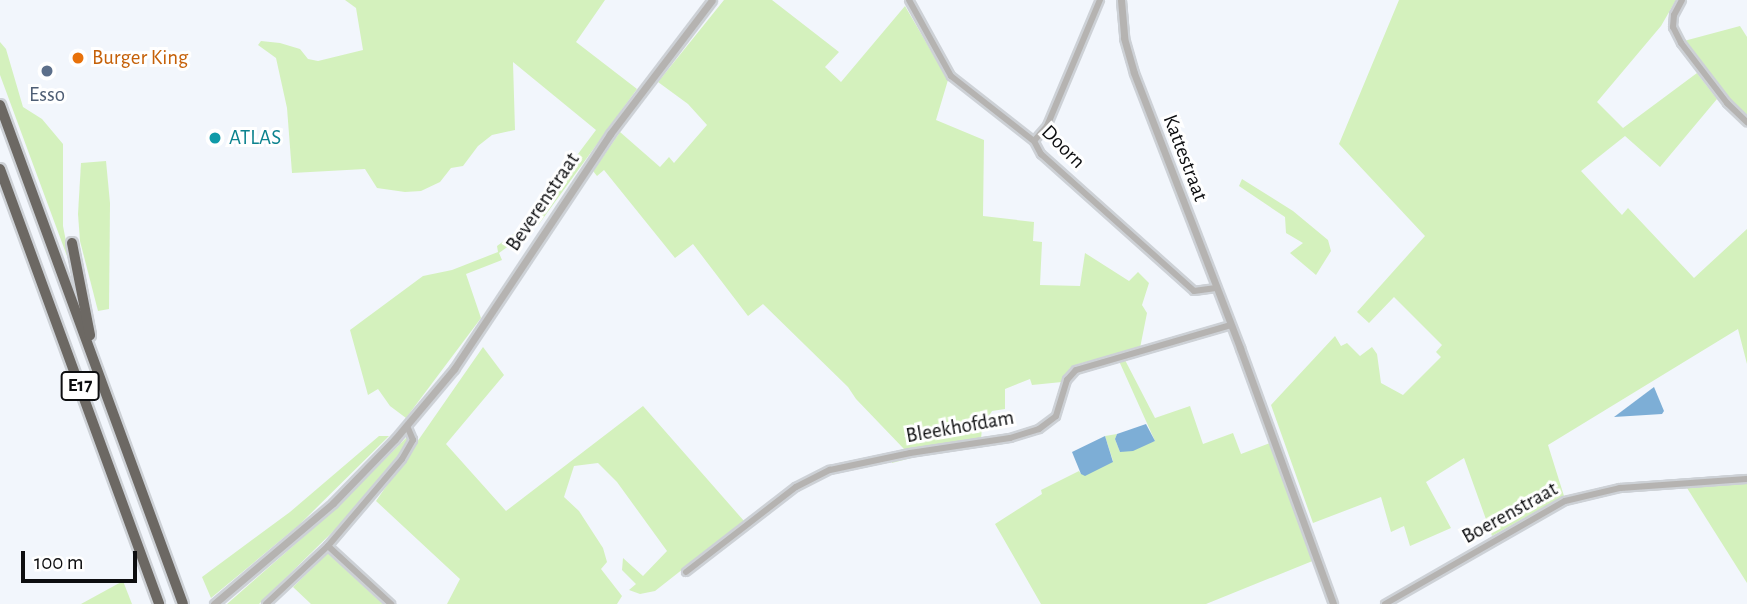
<!DOCTYPE html>
<html>
<head>
<meta charset="utf-8">
<style>
	body { margin:0 }
	#map { position:relative; width:1747px; height:604px; overflow:hidden; background:#f2f6fc; font-family:"Alegreya Sans",sans-serif }
	div>[style] { position:absolute }
	.green>* { inset:0; background:#d4f1bd }
	.water>* { inset:0; background:#7daed6 }
	.roads { filter:drop-shadow(2px 0 #cdd1d6) drop-shadow(-2px 0 #cdd1d6) drop-shadow(0 2px #cdd1d6) drop-shadow(0 -2px #cdd1d6) }
	.minor>* { height:6px; margin:-3px; padding:0 3px; transform-origin:3px; border-radius:3px; background:#b5b3b1 }
	.tertiary>* { height:7px; margin:-3.5px; padding:0 3.5px; transform-origin:3.5px; border-radius:3.5px; background:#b5b3b1 }
	.motorway>* { height:10px; margin:-5px; padding:0 5px; transform-origin:5px; border-radius:5px; background:#6c6863 }
	.dots>* { width:19px; height:19px; translate:-50% -50%; box-sizing:border-box; border:4px solid #fff; border-radius:50% }
	span { translate:-50% -50%; white-space:nowrap; text-align:center; line-height:1.15; -webkit-text-stroke:6px #fff; paint-order:stroke }
	.shield-label span { padding:2px 5px; background:#fff; border:2px solid; border-radius:5px; -webkit-text-stroke-width:0 }
	.shield-label { font-size:19px; color:#0d0e10; font-weight:700 }
	.food-label { font-size:21px; color:#c56008 }
	.left { translate:0 -50%; text-align:left }
	.service-label { font-size:21px; color:#4e5e75 }
	.culture-label { font-size:21px; color:#0d838f }
	.street-label { font-size:21px; color:#0d0e10 }
	.scale { position:absolute; left:21px; top:551px; width:116px; height:32px; box-sizing:border-box; border:4px solid #0d0e10; border-top:0; padding-left:9px; font-size:21px; line-height:24px; white-space:nowrap; color:#0d0e10; -webkit-text-stroke:5px #fff; paint-order:stroke }
</style>
</head>
<body>
<div id="map">
	<div class="green">
		<i style="clip-path:polygon(345px 0,605px 0,576px 42px,637px 89px,539px 224px,499px 253px,502px 260px,466px 274px,481px 318px,406px 418px,390px 406px,378px 389px,368px 395px,350px 330px,423px 276px,452px 270px,498px 252px,497px 246px,523px 227px,596px 130px,513px 62px,515px 130px,492px 135px,478px 146px,463px 166px,451px 168px,440px 182px,421px 191px,405px 192px,377px 188px,365px 169px,292px 173px,287px 108px,276px 58px,258px 45px,261px 41px,280px 43px,300px 49px,308px 59px,318px 61px,363px 50px,356px 8px)"></i>
		<i style="clip-path:polygon(724px 0,772px 0,839px 52px,825px 67px,841px 82px,905px 6px,948px 80px,936px 120px,984px 140px,983px 216px,1034px 222px,1033px 241px,1042px 242px,1040px 285px,1080px 286px,1085px 253px,1129px 281px,1138px 272px,1149px 283px,1142px 305px,1147px 313px,1140px 348px,1078px 364px,1070px 368px,1062px 382px,1032px 385px,1030px 379px,1005px 389px,1005px 409px,992px 411px,982px 427px,981px 440px,892px 463px,890px 453px,904px 449px,856px 399px,848px 387px,763px 304px,748px 316px,693px 244px,675px 258px,604px 170px,597px 176px,593px 171px,620px 132px,660px 167px,669px 157px,674px 163px,707px 125px,688px 104px,658px 82px)"></i>
		<i style="clip-path:polygon(1399px 0,1676px 0,1661px 26px,1597px 102px,1623px 128px,1697px 73px,1717px 99px,1660px 167px,1625px 136px,1581px 171px,1622px 215px,1628px 208px,1694px 278px,1747px 229px,1747px 364px,1738px 329px,1548px 445px,1564px 496px,1492px 536px,1464px 458px,1426px 482px,1451px 528px,1410px 546px,1404px 526px,1391px 532px,1381px 497px,1313px 523px,1271px 405px,1335px 336px,1341px 346px,1347px 343px,1360px 356px,1372px 347px,1377px 354px,1381px 383px,1403px 395px,1441px 357px,1436px 352px,1442px 345px,1394px 297px,1369px 323px,1357px 312px,1425px 236px,1339px 144px)"></i>
		<i style="clip-path:polygon(1740px 26px,1747px 37px,1747px 118px,1730px 102px,1684px 41px)"></i>
		<i style="clip-path:polygon(0 42px,6px 49px,23px 107px,42px 119px,63px 144px,63px 226px,71px 267px,0 75px)"></i>
		<i style="clip-path:polygon(106px 161px,110px 203px,109px 309px,98px 311px,80px 241px,78px 214px,81px 163px)"></i>
		<i style="clip-path:polygon(1242px 179px,1293px 211px,1328px 240px,1331px 251px,1316px 275px,1290px 253px,1303px 243px,1286px 233px,1285px 217px,1239px 186px)"></i>
		<i style="clip-path:polygon(483px 347px,504px 375px,446px 444px,506px 511px,643px 406px,744px 521px,655px 591px,640px 594px,629px 590px,636px 584px,622px 570px,623px 558px,643px 576px,667px 551px,617px 482px,598px 463px,574px 466px,564px 497px,579px 511px,603px 548px,607px 562px,601px 569px,622px 596px,617px 604px,447px 604px,460px 579px,376px 501px)"></i>
		<i style="clip-path:polygon(1125px 360px,1155px 418px,1190px 406px,1203px 444px,1233px 433px,1241px 454px,1270px 443px,1315px 560px,1206px 604px,1041px 604px,995px 524px,1042px 494px,1041px 490px,1079px 471px,1081px 474px,1113px 461px,1105px 436px,1117px 434px,1115px 439px,1120px 452px,1155px 441px,1119px 361px)"></i>
		<i style="clip-path:polygon(379px 436px,389px 436px,299px 525px,211px 598px,202px 577px,290px 512px)"></i>
		<i style="clip-path:polygon(408px 436px,409px 442px,404px 451px,361px 504px,259px 604px,227px 604px,334px 510px)"></i>
		<i style="clip-path:polygon(1747px 483px,1747px 583px,1687px 488px)"></i>
		<i style="clip-path:polygon(328px 553px,373px 595px,383px 604px,311px 604px,293px 587px)"></i>
		<i style="clip-path:polygon(123px 581px,132px 604px,81px 604px)"></i>
	</div>
	<div class="water">
		<i style="clip-path:polygon(1654px 387px,1664px 411px,1662px 414px,1614px 417px)"></i>
		<i style="clip-path:polygon(1146px 424px,1155px 441px,1133px 451px,1120px 452px,1115px 439px,1117px 434px)"></i>
		<i style="clip-path:polygon(1105px 436px,1113px 462px,1085px 476px,1081px 474px,1072px 452px)"></i>
	</div>
	<div class="roads">
		<div class="minor">
			<i style="left:909px;top:0;width:87px;rotate:61.1deg"></i>
			<i style="left:951px;top:76px;width:105px;rotate:38.1deg"></i>
			<i style="left:1034px;top:141px;width:15px;rotate:62deg"></i>
			<i style="left:1041px;top:154px;width:205px;rotate:41.8deg"></i>
			<i style="left:1194px;top:291px;width:22px;rotate:-8deg"></i>
			<i style="left:1682px;top:0;width:17px;rotate:118deg"></i>
			<i style="left:1674px;top:15px;width:12px;rotate:95deg"></i>
			<i style="left:1673px;top:27px;width:18px;rotate:63deg"></i>
			<i style="left:1681px;top:43px;width:76px;rotate:52.5deg"></i>
			<i style="left:1727px;top:103px;width:28px;rotate:44deg"></i>
			<i style="left:1034px;top:141px;width:20px;rotate:-49deg"></i>
			<i style="left:1047px;top:126px;width:137px;rotate:-67.2deg"></i>
			<i style="left:328px;top:546px;width:86px;rotate:42.6deg"></i>
			<i style="left:686px;top:572px;width:139px;rotate:-37.7deg"></i>
			<i style="left:796px;top:487px;width:38px;rotate:-27deg"></i>
			<i style="left:830px;top:470px;width:82px;rotate:-12deg"></i>
			<i style="left:910px;top:453px;width:101px;rotate:-8.5deg"></i>
			<i style="left:1010px;top:438px;width:30px;rotate:-17deg"></i>
			<i style="left:1039px;top:429px;width:21px;rotate:-37deg"></i>
			<i style="left:1056px;top:416px;width:38px;rotate:-73deg"></i>
			<i style="left:1067px;top:380px;width:13px;rotate:-48deg"></i>
			<i style="left:1076px;top:370px;width:161px;rotate:-16.2deg"></i>
			<i style="left:266px;top:604px;width:85px;rotate:-43.1deg"></i>
			<i style="left:328px;top:546px;width:114px;rotate:-49.6deg"></i>
			<i style="left:402px;top:459px;width:22px;rotate:-60deg"></i>
			<i style="left:413px;top:440px;width:15px;rotate:-113deg"></i>
			<i style="left:1385px;top:604px;width:207px;rotate:-29.8deg"></i>
			<i style="left:1565px;top:501px;width:57px;rotate:-13.3deg"></i>
			<i style="left:1620px;top:488px;width:127px;rotate:-4.1deg"></i>
		</div>
		<div class="tertiary">
			<i style="left:1121px;top:0;width:38px;rotate:85deg"></i>
			<i style="left:1124px;top:38px;width:36px;rotate:74deg"></i>
			<i style="left:1134px;top:73px;width:295px;rotate:68.9deg"></i>
			<i style="left:1240px;top:348px;width:272px;rotate:70deg"></i>
			<i style="left:214px;top:604px;width:156px;rotate:-40.3deg"></i>
			<i style="left:333px;top:503px;width:89px;rotate:-45.9deg"></i>
			<i style="left:395px;top:439px;width:92px;rotate:-49.9deg"></i>
			<i style="left:454px;top:369px;width:282px;rotate:-56.4deg"></i>
			<i style="left:610px;top:134px;width:168px;rotate:-52.7deg"></i>
		</div>
		<div class="motorway">
			<i style="left:0;top:105px;width:531px;rotate:69.86deg"></i>
			<i style="left:0;top:169px;width:463px;rotate:69.9deg"></i>
			<i style="left:72px;top:243px;width:94px;rotate:78.9deg"></i>
		</div>
	</div>
	<div class="dots">
		<i style="left:78px;top:58px;background:#e8710a"></i>
		<i style="left:47px;top:71px;background:#5c6f8a"></i>
		<i style="left:215px;top:138px;background:#0f9aa8"></i>
	</div>
	<div class="shield-label">
		<span style="left:80px;top:386px">E17</span>
	</div>
	<div class="food-label">
		<span class="left" style="left:92px;top:58px">Burger King</span>
	</div>
	<div class="service-label">
		<span style="left:47px;top:95px">Esso</span>
	</div>
	<div class="culture-label">
		<span class="left" style="left:229px;top:138px">ATLAS</span>
	</div>
	<div class="street-label">
		<span style="left:1063px;top:147px;rotate:45deg">Doorn</span>
		<span style="left:1185px;top:158px;rotate:69deg">Kattestraat</span>
		<span style="left:543px;top:202px;rotate:-56deg">Beverenstraat</span>
		<span style="left:960px;top:427px;rotate:-10deg">Bleekhofdam</span>
		<span style="left:1510px;top:513px;rotate:-29deg">Boerenstraat</span>
	</div>
	<div class="scale">100 m</div>
</div>
</body>
</html>
